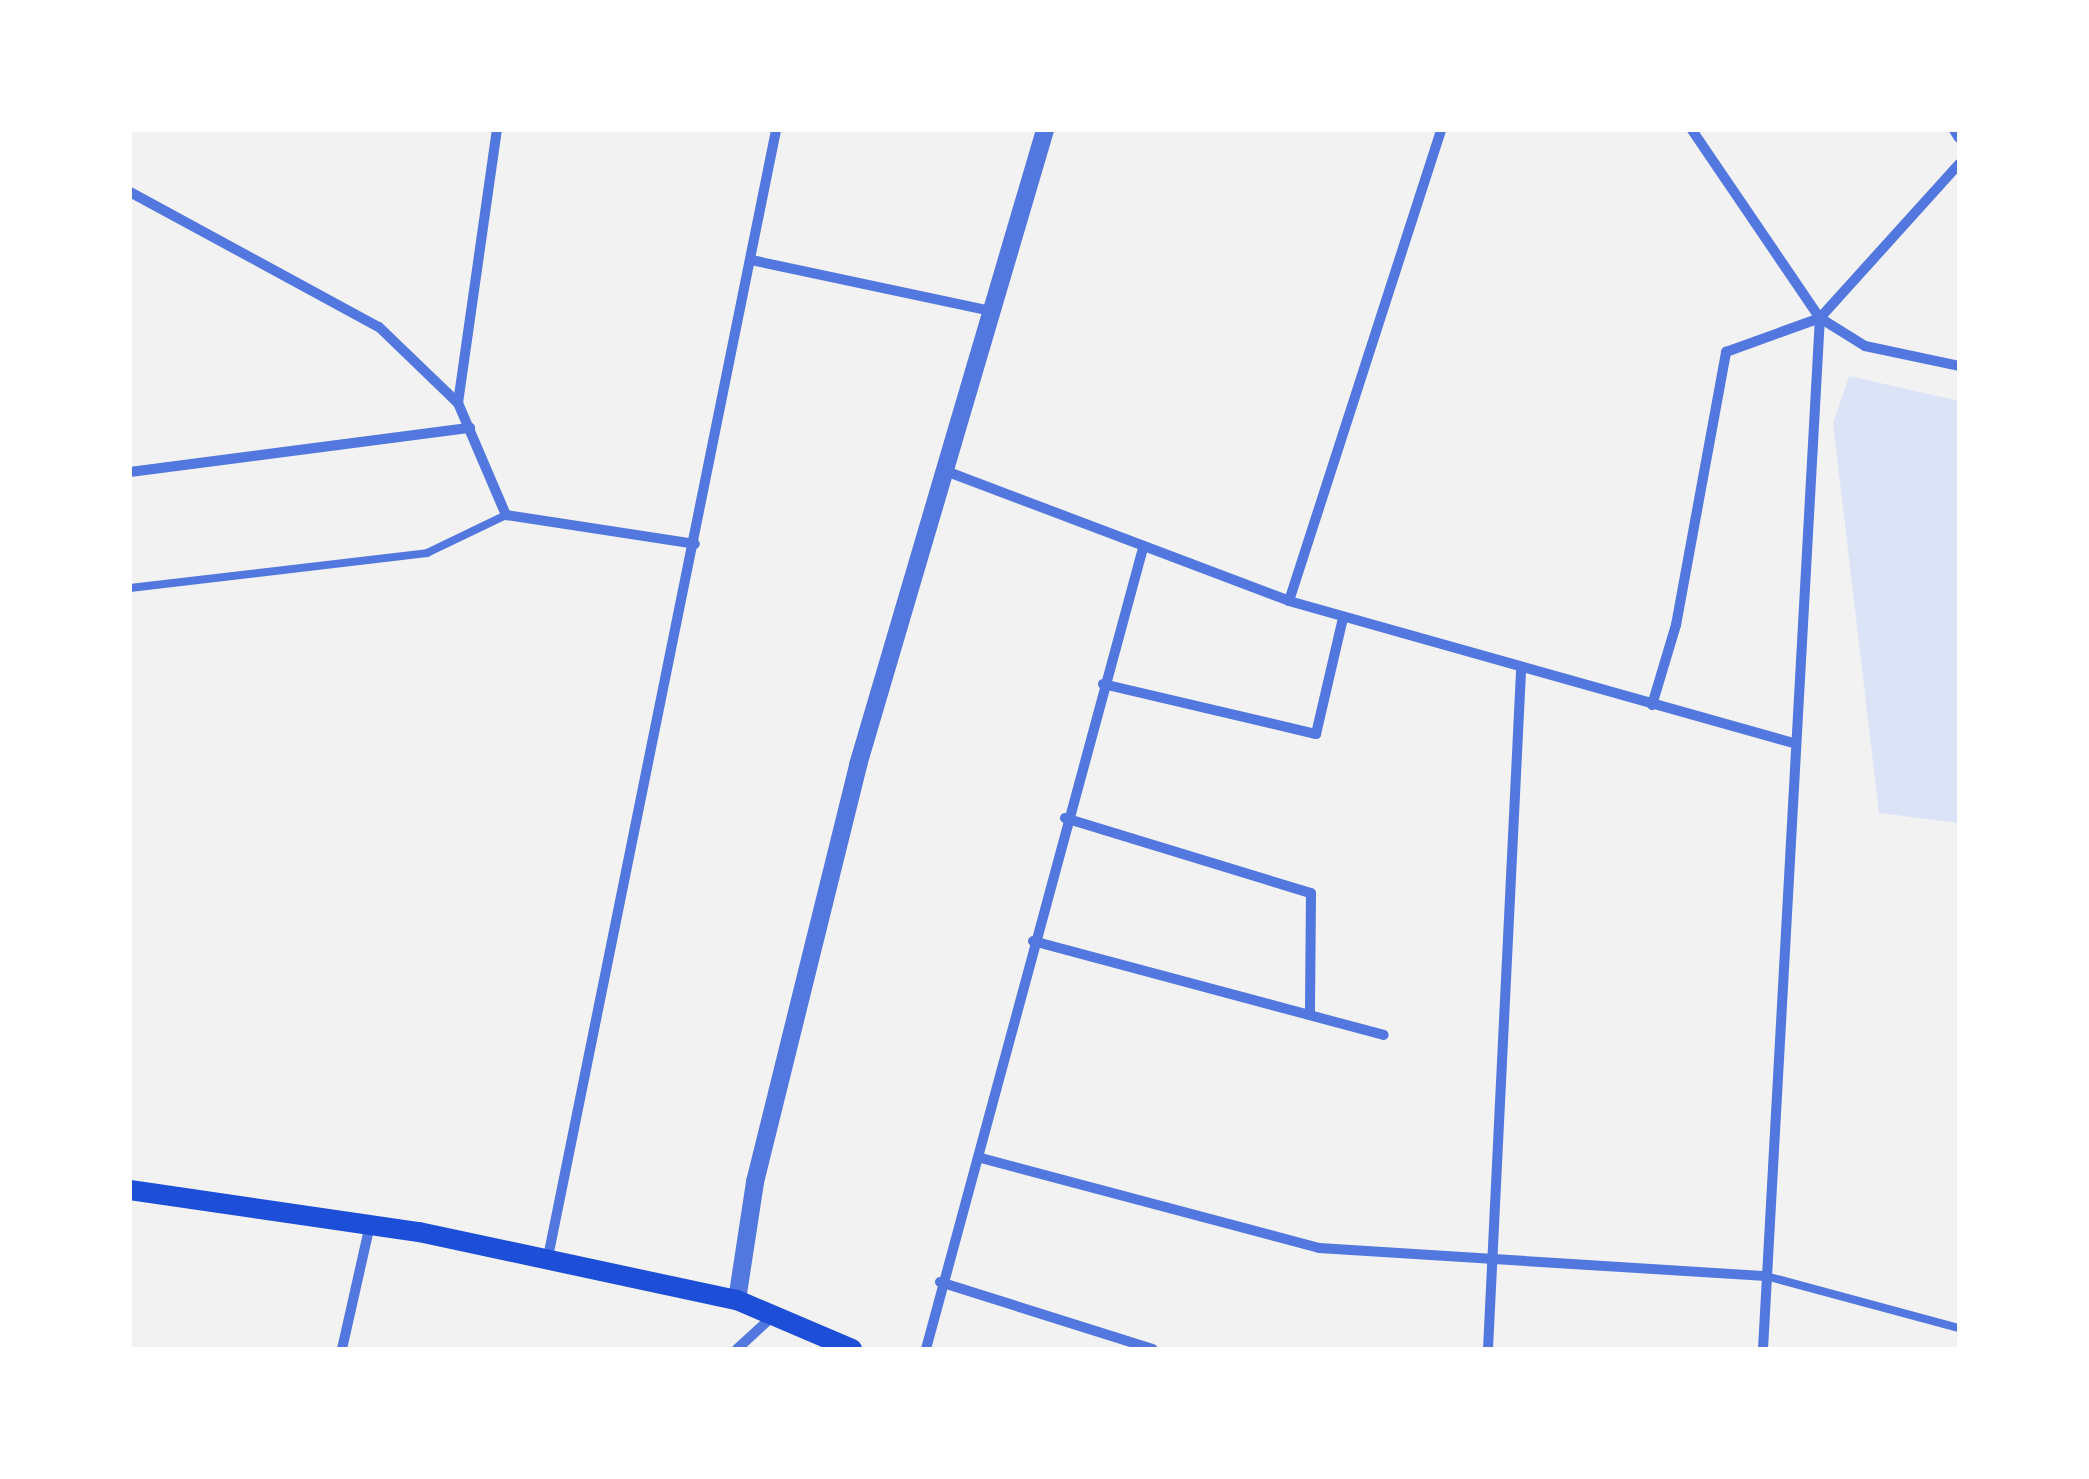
<!DOCTYPE html>
<html>
<head>
<meta charset="utf-8">
<style>
	body { margin:0 }
	#map { position:relative; width:2089px; height:1479px; overflow:hidden; background:#f2f2f2; font-family:"Open Sans",sans-serif }
	div>[style] { position:absolute }
	.green>* { inset:0; background:#dbe4f7 }
	.service>* { height:8px; margin:-4px; padding:0 4px; transform-origin:4px; border-radius:4px; background:#5277de }
	.minor>* { height:10px; margin:-5px; padding:0 5px; transform-origin:5px; border-radius:5px; background:#5277de }
	.tertiary>* { height:18px; margin:-9px; padding:0 9px; transform-origin:9px; border-radius:9px; background:#5277de }
	.secondary>* { height:20px; margin:-10px; padding:0 10px; transform-origin:10px; border-radius:10px; background:#1d4ed8 }
	span { translate:-50% -50%; white-space:nowrap; text-align:center; line-height:1.15; -webkit-text-stroke:10px #fff; paint-order:stroke }
	.frame { position:absolute; inset:0; border:132px solid #fff; pointer-events:none }
</style>
</head>
<body>
<div id="map">
	<div class="green">
		<i style="clip-path:polygon(1849px 376px,1959px 401px,1959px 823px,1879px 813px,1833px 423px)"></i>
	</div>
	<div class="service">
		<i style="left:130px;top:588px;width:299px;rotate:-6.7deg"></i>
		<i style="left:427px;top:553px;width:88px;rotate:-25.7deg"></i>
		<i style="left:1766px;top:1276px;width:200px;rotate:15.1deg"></i>
	</div>
	<div class="minor">
		<i style="left:1692px;top:130px;width:227px;rotate:55.8deg"></i>
		<i style="left:1954px;top:130px;width:9px;rotate:58deg"></i>
		<i style="left:1959px;top:164px;width:207px;rotate:132.1deg"></i>
		<i style="left:1820px;top:318px;width:53px;rotate:31.9deg"></i>
		<i style="left:1865px;top:346px;width:96px;rotate:12deg"></i>
		<i style="left:130px;top:192px;width:283px;rotate:28.5deg"></i>
		<i style="left:379px;top:327px;width:110px;rotate:43.9deg"></i>
		<i style="left:458px;top:403px;width:122px;rotate:66.8deg"></i>
		<i style="left:506px;top:515px;width:191px;rotate:8.7deg"></i>
		<i style="left:756px;top:261px;width:235px;rotate:12deg"></i>
		<i style="left:458px;top:403px;width:276px;rotate:-81.9deg"></i>
		<i style="left:943px;top:470px;width:370px;rotate:20.7deg"></i>
		<i style="left:1289px;top:601px;width:524px;rotate:15.73deg"></i>
		<i style="left:130px;top:472px;width:343px;rotate:-7.4deg"></i>
		<i style="left:1289px;top:601px;width:495px;rotate:-72.1deg"></i>
		<i style="left:1103px;top:684px;width:219px;rotate:13.2deg"></i>
		<i style="left:1316px;top:734px;width:119px;rotate:-76.9deg"></i>
		<i style="left:1652px;top:705px;width:84px;rotate:-73.3deg"></i>
		<i style="left:1676px;top:625px;width:278px;rotate:-79.6deg"></i>
		<i style="left:1726px;top:352px;width:100px;rotate:-19.9deg"></i>
		<i style="left:1065px;top:818px;width:257px;rotate:17deg"></i>
		<i style="left:1311px;top:893px;width:122px;rotate:90.5deg"></i>
		<i style="left:1033px;top:941px;width:363px;rotate:15deg"></i>
		<i style="left:981px;top:1158px;width:350px;rotate:14.9deg"></i>
		<i style="left:1319px;top:1248px;width:448px;rotate:3.6deg"></i>
		<i style="left:547px;top:1262px;width:1155px;rotate:-78.56deg"></i>
		<i style="left:940px;top:1282px;width:223px;rotate:17.5deg"></i>
		<i style="left:342px;top:1349px;width:127px;rotate:-77.3deg"></i>
		<i style="left:737px;top:1349px;width:49px;rotate:-42.5deg"></i>
		<i style="left:926px;top:1349px;width:826px;rotate:-74.84deg"></i>
		<i style="left:1488px;top:1349px;width:678px;rotate:-87.21deg"></i>
		<i style="left:1763px;top:1349px;width:1033px;rotate:-86.84deg"></i>
	</div>
	<div class="tertiary">
		<i style="left:737px;top:1300px;width:119px;rotate:-81.3deg"></i>
		<i style="left:755px;top:1182px;width:430px;rotate:-76.1deg"></i>
		<i style="left:858px;top:765px;width:662px;rotate:-73.59deg"></i>
	</div>
	<div class="secondary">
		<i style="left:130px;top:1190px;width:292px;rotate:8.3deg"></i>
		<i style="left:419px;top:1232px;width:325px;rotate:12.1deg"></i>
		<i style="left:737px;top:1300px;width:125px;rotate:23.1deg"></i>
	</div>
	<div class="frame"></div>
</div>
</body>
</html>
